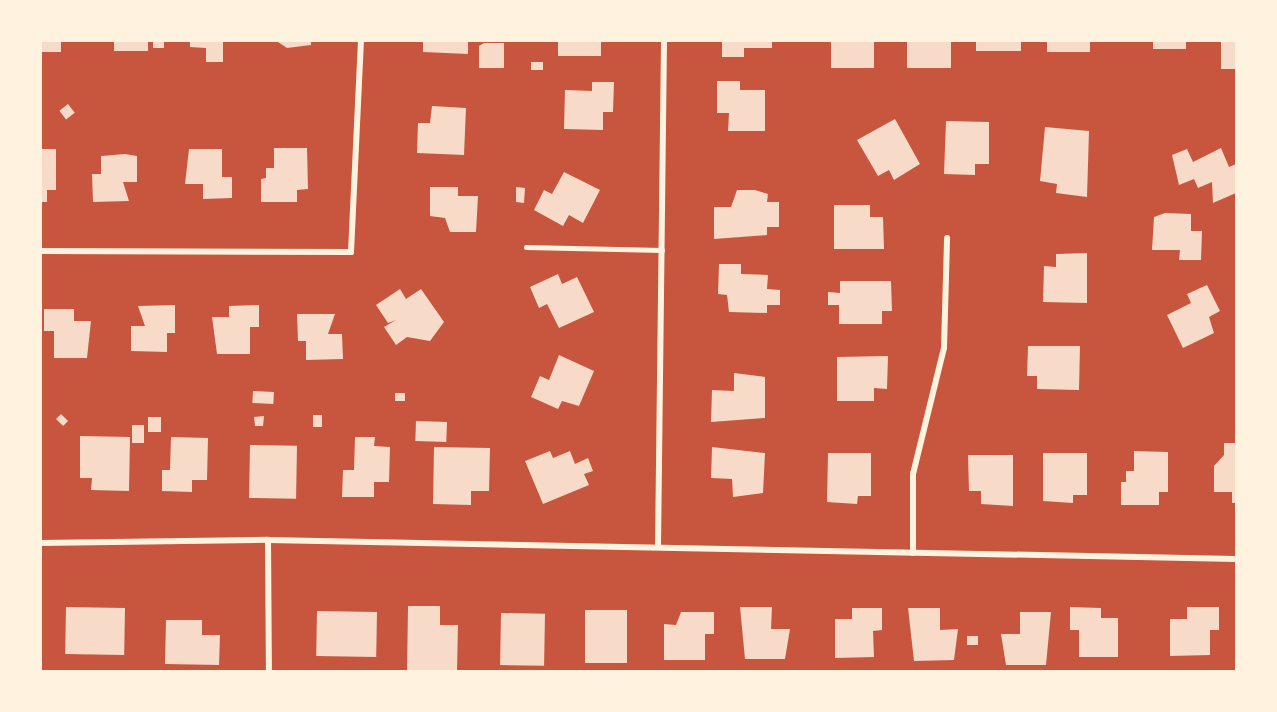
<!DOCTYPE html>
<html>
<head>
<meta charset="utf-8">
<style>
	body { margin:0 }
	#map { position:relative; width:1277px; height:712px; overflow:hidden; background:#c8553d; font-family:Raleway,sans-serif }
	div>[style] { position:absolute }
	.building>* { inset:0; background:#f7dbc8; transform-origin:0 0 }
	.service>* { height:4.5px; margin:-2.25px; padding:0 2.25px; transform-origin:2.25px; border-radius:2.25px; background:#fff3e0 }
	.minor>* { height:6px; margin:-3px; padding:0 3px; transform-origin:3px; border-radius:3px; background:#fff3e0 }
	span { translate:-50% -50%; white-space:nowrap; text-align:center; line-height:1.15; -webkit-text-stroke:4.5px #fff3e0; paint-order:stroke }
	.frame { position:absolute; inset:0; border:42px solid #fff3e0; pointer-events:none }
</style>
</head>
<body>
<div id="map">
	<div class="building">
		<i style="left:40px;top:40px;width:21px;height:12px"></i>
		<i style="left:114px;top:40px;width:34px;height:11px"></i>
		<i style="left:153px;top:40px;width:11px;height:8px"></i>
		<i style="clip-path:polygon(190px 40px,223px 40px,223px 62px,206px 62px,206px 48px,190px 47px)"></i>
		<i style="clip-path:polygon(275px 40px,311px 40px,311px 45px,287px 48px)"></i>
		<i style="clip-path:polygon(423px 40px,468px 40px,468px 54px,423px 52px)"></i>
		<i style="left:558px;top:40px;width:43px;height:16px"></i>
		<i style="clip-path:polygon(722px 40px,772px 40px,772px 48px,744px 48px,744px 57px,722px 57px)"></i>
		<i style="left:831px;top:40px;width:43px;height:28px"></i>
		<i style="left:907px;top:40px;width:44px;height:28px"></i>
		<i style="left:976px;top:40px;width:45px;height:11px"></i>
		<i style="left:1047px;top:40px;width:43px;height:12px"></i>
		<i style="left:1153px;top:40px;width:33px;height:9px"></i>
		<i style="left:1221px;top:40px;width:15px;height:29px"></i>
		<i style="clip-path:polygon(484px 43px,504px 43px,504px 68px,479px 68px,479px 46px)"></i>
		<i style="left:531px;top:62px;width:12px;height:8px"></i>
		<i style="clip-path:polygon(717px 81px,740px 81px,740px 90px,765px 90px,765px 131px,728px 131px,729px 113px,717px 113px)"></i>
		<i style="clip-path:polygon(592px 82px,614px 82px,613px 112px,603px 112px,603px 130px,564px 129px,565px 90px,592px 91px)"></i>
		<i style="left:68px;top:104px;width:11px;height:11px;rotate:52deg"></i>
		<i style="clip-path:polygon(432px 106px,466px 108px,464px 155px,417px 153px,418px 123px,430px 123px)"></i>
		<i style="clip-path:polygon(895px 119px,920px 164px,894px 180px,889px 170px,878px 176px,857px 140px)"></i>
		<i style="clip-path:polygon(946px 121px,989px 122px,989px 164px,975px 164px,975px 175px,944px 174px)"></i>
		<i style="clip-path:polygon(1045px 127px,1089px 131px,1087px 197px,1056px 193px,1057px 184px,1040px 181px)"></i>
		<i style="clip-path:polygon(274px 148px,307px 148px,308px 189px,297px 190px,297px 202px,261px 202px,261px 179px,266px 178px,266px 168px,274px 168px)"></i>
		<i style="clip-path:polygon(1221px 148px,1229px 167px,1236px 164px,1236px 193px,1213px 203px,1212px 182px,1198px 188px,1194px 179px,1179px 185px,1172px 155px,1187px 149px,1193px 162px)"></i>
		<i style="clip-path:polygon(40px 149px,56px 149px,56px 190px,47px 190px,47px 202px,40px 202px)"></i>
		<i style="clip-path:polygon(189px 149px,222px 149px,222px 177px,232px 177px,232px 198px,203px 199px,203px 184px,185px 184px)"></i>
		<i style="clip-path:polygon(125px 154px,137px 156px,137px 182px,123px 182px,129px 201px,93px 202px,92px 174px,101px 174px,101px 156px)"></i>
		<i style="clip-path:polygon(564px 172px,600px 190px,583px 223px,569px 215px,563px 226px,534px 210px,544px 190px,552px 194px)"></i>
		<i style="clip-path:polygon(430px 187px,458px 187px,458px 196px,478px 196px,476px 232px,450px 232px,445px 218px,430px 216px)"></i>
		<i style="clip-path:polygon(516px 187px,525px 188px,524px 203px,516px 202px)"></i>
		<i style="clip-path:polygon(737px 190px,755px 190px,768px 194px,767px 202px,779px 202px,779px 227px,767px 227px,767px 235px,714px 239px,714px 207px,731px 207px)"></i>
		<i style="clip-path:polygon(834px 205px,870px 205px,870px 217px,883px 217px,884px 249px,834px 249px)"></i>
		<i style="clip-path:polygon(1165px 213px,1191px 214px,1191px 231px,1202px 231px,1201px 260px,1179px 260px,1180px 250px,1152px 250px,1154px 217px)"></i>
		<i style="clip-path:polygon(1087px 253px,1087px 303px,1043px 302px,1044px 266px,1056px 267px,1056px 254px)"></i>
		<i style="clip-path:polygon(719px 264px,741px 264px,741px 274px,768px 275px,767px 289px,780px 290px,780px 305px,767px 305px,767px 313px,729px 312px,727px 295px,718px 294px)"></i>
		<i style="clip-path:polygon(558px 274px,562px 284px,577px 277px,594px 312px,559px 328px,547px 304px,539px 308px,530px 287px)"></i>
		<i style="clip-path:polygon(840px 281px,891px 281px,892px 311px,882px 311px,882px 324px,839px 324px,839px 305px,828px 305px,828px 292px,840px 293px)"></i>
		<i style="clip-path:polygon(1207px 285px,1220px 311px,1209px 317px,1214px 333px,1183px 348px,1167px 315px,1191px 303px,1187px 294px)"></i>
		<i style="clip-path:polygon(400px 289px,406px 299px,421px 289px,444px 322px,430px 341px,407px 337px,396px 345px,384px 327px,396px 320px,388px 323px,376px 305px)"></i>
		<i style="clip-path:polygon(175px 305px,175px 333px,167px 333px,167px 352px,131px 351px,131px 326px,145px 326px,138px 306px)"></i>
		<i style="clip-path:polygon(259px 305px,259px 327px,250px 327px,250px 354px,217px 354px,212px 317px,229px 317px,229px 306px)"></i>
		<i style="clip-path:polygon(44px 309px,74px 309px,74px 321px,91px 321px,87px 358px,54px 358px,54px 331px,44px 331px)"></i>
		<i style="clip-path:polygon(297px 314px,335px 314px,328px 334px,342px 334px,343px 359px,306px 360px,306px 341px,298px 341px)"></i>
		<i style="clip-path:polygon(1028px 346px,1080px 346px,1079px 390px,1037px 389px,1037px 376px,1027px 376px)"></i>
		<i style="clip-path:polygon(559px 355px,594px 371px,579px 406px,562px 401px,558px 409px,531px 397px,540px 376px,549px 380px)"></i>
		<i style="clip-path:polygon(888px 356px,887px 389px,874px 388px,874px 401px,837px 401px,837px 357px)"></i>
		<i style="clip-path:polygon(734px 373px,765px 377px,765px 418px,711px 422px,712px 390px,734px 391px)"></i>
		<i style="left:253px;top:391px;width:21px;height:12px;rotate:3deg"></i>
		<i style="left:395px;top:393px;width:10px;height:8px"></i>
		<i style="left:61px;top:414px;width:10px;height:7px;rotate:45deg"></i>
		<i style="left:313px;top:415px;width:9px;height:12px"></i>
		<i style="clip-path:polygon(264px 416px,263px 426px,255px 426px,254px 417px)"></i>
		<i style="left:148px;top:417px;width:13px;height:15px"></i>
		<i style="left:416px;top:421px;width:31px;height:20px;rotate:2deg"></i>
		<i style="left:132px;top:425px;width:12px;height:18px"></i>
		<i style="clip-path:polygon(80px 436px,130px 437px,129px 491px,91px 490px,92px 478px,80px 478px)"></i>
		<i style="clip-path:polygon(171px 437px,208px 438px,207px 480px,192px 480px,192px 492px,162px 491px,162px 470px,170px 470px)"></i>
		<i style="clip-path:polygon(355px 437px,375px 437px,374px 446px,390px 447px,389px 482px,374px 482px,374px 497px,342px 497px,343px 470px,354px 470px)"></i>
		<i style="clip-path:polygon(1224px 443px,1236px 443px,1236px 503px,1232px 503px,1232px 492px,1214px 492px,1214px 466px,1224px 455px)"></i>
		<i style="left:250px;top:445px;width:47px;height:53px;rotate:1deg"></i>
		<i style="clip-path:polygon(434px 447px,490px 448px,489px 491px,471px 491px,471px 505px,433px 504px)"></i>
		<i style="clip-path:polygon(712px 447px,765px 453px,763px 493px,733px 497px,732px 479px,711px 478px)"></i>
		<i style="clip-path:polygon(550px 451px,553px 458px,570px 451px,575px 464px,588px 458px,593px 471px,584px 474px,589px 485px,543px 504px,525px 461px)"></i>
		<i style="clip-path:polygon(1134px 451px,1168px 452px,1168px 492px,1159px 492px,1159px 505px,1121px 505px,1121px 482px,1126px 482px,1126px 471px,1134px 471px)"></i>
		<i style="clip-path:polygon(828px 453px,871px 453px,871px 496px,858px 496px,857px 504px,827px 502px)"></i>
		<i style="clip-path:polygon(1043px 453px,1087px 453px,1087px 495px,1073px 495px,1073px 503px,1043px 501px)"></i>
		<i style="clip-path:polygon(968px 455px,1013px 455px,1013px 506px,981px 504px,981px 491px,969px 491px)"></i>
		<i style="clip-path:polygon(408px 606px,440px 606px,440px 625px,458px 625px,457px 672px,407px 672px)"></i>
		<i style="left:66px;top:607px;width:59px;height:47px;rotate:1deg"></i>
		<i style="clip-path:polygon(740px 607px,772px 607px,771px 629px,790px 629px,785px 659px,745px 659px)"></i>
		<i style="clip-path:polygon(1070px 607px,1101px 608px,1101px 618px,1118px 618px,1118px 657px,1079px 657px,1079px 630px,1070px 630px)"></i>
		<i style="clip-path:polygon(1187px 607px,1219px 607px,1219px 630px,1210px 630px,1210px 655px,1170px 656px,1170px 619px,1187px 619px)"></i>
		<i style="clip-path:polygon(852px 608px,882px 608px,882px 630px,873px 631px,874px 657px,835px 658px,835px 619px,852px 619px)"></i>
		<i style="clip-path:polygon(908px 608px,940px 608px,940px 630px,958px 629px,954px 660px,914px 661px)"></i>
		<i style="left:585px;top:610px;width:42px;height:53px"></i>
		<i style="left:317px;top:611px;width:60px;height:45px;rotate:1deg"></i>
		<i style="clip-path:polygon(681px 612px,714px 612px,714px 634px,705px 634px,705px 660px,664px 660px,664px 624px,676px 625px)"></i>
		<i style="clip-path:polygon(1020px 612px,1051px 612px,1046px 665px,1006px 665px,1001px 634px,1020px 634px)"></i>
		<i style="left:501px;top:613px;width:44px;height:52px;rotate:1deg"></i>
		<i style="clip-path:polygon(166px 620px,202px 620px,202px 635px,220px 635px,219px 665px,165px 664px)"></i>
		<i style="left:967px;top:636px;width:11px;height:9px"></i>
	</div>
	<div class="service">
		<i style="left:526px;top:247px;width:136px;rotate:1.3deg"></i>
	</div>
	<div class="minor">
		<i style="left:40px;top:251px;width:311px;rotate:0.2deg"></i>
		<i style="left:351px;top:252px;width:212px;rotate:-87.3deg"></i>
		<i style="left:268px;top:540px;width:132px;rotate:89.6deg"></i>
		<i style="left:40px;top:543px;width:228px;rotate:-0.8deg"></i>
		<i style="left:268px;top:540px;width:968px;rotate:1.12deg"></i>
		<i style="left:658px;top:547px;width:507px;rotate:-89.32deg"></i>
		<i style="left:913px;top:553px;width:79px;rotate:-90deg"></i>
		<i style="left:913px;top:474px;width:130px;rotate:-76.2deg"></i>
		<i style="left:944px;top:348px;width:110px;rotate:-88.4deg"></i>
	</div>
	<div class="frame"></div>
</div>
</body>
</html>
